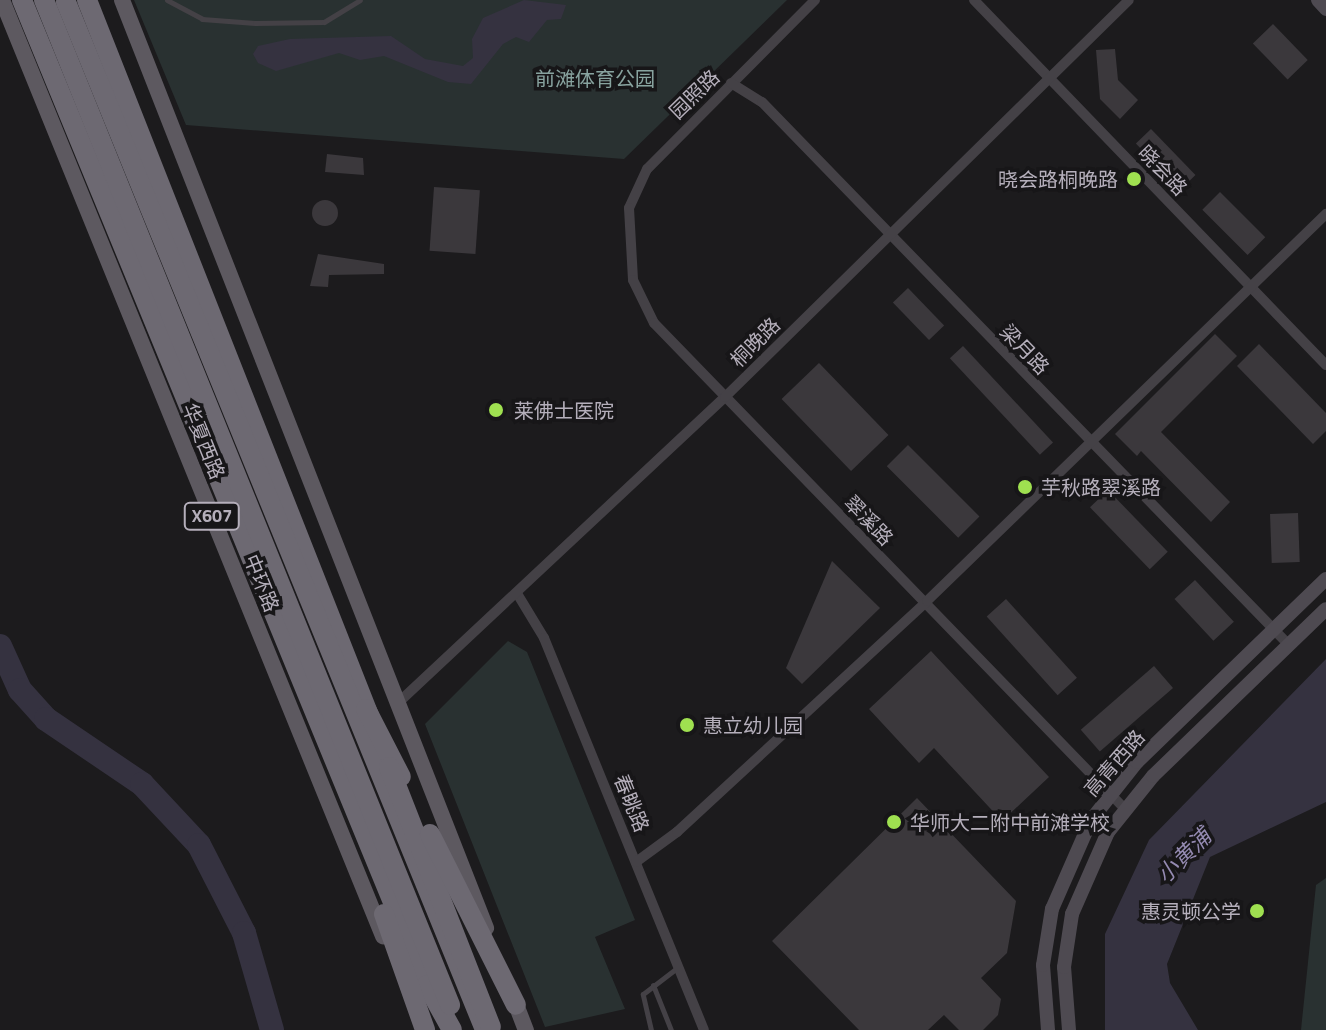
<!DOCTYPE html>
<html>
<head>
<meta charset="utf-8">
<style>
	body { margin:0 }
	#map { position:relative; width:1326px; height:1030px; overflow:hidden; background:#1c1b1d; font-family:"Titillium Web","Noto Sans SC",sans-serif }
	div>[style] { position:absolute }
	.green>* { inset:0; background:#293131 }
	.water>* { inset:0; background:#353240 }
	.river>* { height:24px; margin:-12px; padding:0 12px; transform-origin:12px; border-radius:12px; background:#353240 }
	.building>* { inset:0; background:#3b383c; transform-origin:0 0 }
	.round { border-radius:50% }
	.lane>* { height:5px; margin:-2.5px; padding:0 2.5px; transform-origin:2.5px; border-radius:2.5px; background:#444146 }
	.street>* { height:10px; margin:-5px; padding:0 5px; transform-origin:5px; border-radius:5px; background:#444146 }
	.secondary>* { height:14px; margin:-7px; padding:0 7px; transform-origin:7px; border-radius:7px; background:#4e4a51 }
	.primary>* { height:16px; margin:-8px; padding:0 8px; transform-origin:8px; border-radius:8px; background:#5d5960 }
	.highway>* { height:20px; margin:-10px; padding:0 10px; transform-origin:10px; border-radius:10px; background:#6d6972 }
	.dots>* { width:22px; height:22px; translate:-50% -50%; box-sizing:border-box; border:4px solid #171618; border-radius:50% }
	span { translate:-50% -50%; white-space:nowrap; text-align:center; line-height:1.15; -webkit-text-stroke:7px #171618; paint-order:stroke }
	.shield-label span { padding:2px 6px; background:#171618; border:2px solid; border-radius:6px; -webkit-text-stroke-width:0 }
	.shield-label { font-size:18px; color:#b5afbb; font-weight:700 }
	.park-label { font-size:20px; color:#88a39f }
	.street-label { font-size:20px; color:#b5afbb }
	.poi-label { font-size:20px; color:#b5afbb }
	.right { translate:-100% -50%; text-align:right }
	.left { translate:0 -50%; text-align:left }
	.water-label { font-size:22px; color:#948ab1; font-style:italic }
</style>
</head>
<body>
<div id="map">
	<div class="green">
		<i style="clip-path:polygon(134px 0,787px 0,624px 159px,186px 125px)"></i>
		<i style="clip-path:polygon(508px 641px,527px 652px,635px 920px,595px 937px,625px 1009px,545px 1027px,425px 724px)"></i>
		<i style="clip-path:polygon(1326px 878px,1326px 1030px,1301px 1030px,1316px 885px)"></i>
	</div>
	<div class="water">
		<i style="clip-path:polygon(524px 0,566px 5px,561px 19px,547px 20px,529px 42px,516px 37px,503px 44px,471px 84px,448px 82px,384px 56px,360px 60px,339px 53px,276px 71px,258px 63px,253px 54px,258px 46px,290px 39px,391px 36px,425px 59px,463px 66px,473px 58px,472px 39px,483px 18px)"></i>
		<i style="clip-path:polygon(1326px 659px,1326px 802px,1210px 857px,1167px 964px,1170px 983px,1198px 1030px,1105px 1030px,1105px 934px,1149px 840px)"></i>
	</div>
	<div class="river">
		<i style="left:0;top:646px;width:48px;rotate:65.6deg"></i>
		<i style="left:20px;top:690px;width:39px;rotate:48deg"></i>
		<i style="left:46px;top:719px;width:116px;rotate:34.1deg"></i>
		<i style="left:142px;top:784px;width:83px;rotate:46.9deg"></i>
		<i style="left:199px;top:845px;width:99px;rotate:62.9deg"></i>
		<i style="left:244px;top:933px;width:101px;rotate:73.9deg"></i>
	</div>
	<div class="building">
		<i style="left:1273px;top:24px;width:50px;height:28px;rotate:46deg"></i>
		<i style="clip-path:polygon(1115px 49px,1118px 80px,1138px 100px,1120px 119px,1100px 99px,1096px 50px)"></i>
		<i style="left:1151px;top:129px;width:64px;height:21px;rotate:46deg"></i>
		<i style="clip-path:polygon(327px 154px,363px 158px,364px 175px,325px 172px)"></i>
		<i style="left:434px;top:187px;width:46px;height:64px;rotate:4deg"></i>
		<i style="left:1220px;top:192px;width:64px;height:25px;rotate:45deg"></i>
		<i class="round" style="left:312px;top:200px;width:26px;height:26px"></i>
		<i style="clip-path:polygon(318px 254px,384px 264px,384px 274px,329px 275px,328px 287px,310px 286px)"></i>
		<i style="left:908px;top:288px;width:52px;height:21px;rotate:46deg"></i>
		<i style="clip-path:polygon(1215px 334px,1237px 356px,1161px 432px,1230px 502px,1211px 522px,1141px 451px,1137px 456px,1115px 434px)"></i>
		<i style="clip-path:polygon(1259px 344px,1326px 413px,1326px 431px,1313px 444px,1237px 366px)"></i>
		<i style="left:963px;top:346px;width:132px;height:18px;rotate:47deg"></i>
		<i style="left:819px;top:363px;width:100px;height:52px;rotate:46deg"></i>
		<i style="left:908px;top:445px;width:101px;height:30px;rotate:45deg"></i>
		<i style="left:1108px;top:490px;width:86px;height:25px;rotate:46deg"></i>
		<i style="left:1298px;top:513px;width:49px;height:28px;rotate:88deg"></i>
		<i style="clip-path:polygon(832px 561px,880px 608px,802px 684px,786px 668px)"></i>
		<i style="left:1195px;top:580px;width:57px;height:28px;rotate:47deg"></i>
		<i style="left:1006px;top:599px;width:106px;height:26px;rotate:48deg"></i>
		<i style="clip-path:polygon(931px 651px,1049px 777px,1002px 821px,934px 748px,919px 763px,869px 709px)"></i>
		<i style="left:1154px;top:666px;width:29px;height:97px;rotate:49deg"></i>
		<i style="clip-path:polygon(917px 798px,1016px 901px,1007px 953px,981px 978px,1001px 999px,998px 1015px,983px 1030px,959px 1030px,944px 1015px,928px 1030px,859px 1030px,772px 941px)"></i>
	</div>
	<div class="lane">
		<i style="left:167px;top:0;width:40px;rotate:28deg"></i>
		<i style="left:202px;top:19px;width:53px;rotate:4.3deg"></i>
		<i style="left:255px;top:23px;width:69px;rotate:-0.8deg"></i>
		<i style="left:324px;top:22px;width:42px;rotate:-31.4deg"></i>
		<i style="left:653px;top:985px;width:48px;rotate:68.2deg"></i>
		<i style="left:651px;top:1030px;width:37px;rotate:-103deg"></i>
		<i style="left:643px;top:994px;width:44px;rotate:-37.6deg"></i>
	</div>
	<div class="street">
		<i style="left:815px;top:0;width:238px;rotate:134.8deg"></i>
		<i style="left:647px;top:169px;width:43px;rotate:114.8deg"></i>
		<i style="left:629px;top:208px;width:72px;rotate:86.8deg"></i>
		<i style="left:633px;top:280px;width:48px;rotate:64deg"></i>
		<i style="left:654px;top:323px;width:678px;rotate:45.9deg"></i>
		<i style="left:974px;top:0;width:507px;rotate:46.04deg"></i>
		<i style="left:731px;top:83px;width:36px;rotate:32deg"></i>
		<i style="left:762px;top:102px;width:757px;rotate:45.86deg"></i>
		<i style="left:518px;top:595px;width:50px;rotate:58.8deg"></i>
		<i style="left:544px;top:638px;width:423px;rotate:67.8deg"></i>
		<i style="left:399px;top:702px;width:446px;rotate:-43.1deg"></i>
		<i style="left:725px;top:397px;width:566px;rotate:-44.5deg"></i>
		<i style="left:636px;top:862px;width:51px;rotate:-36.2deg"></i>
		<i style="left:677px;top:832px;width:340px;rotate:-42.7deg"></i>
		<i style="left:927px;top:601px;width:556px;rotate:-44.13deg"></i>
	</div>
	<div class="secondary">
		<i style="left:1318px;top:0;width:12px;rotate:48deg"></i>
		<i style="left:1048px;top:1030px;width:65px;rotate:-94.4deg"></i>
		<i style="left:1043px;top:965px;width:57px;rotate:-80.9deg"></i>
		<i style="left:1052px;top:909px;width:97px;rotate:-66.3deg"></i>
		<i style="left:1091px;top:820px;width:74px;rotate:-51.6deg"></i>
		<i style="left:1137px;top:762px;width:263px;rotate:-44.1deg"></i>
		<i style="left:1069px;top:1030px;width:63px;rotate:-94.5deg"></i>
		<i style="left:1064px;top:967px;width:54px;rotate:-81.4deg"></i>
		<i style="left:1072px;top:914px;width:90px;rotate:-66.3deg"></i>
		<i style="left:1108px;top:832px;width:72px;rotate:-51.2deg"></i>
		<i style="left:1153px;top:776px;width:240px;rotate:-44deg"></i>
	</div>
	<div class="primary">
		<i style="left:2px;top:0;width:1011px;rotate:67.85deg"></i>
		<i style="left:122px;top:0;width:997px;rotate:68.58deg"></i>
		<i style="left:512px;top:994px;width:39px;rotate:69deg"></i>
	</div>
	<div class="highway">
		<i style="left:22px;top:0;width:1065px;rotate:67.65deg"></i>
		<i style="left:427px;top:985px;width:51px;rotate:60.9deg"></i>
		<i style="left:44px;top:0;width:1084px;rotate:68deg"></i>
		<i style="left:87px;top:0;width:772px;rotate:68.49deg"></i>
		<i style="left:66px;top:2px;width:1110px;rotate:67.82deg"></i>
		<i style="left:366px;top:709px;width:76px;rotate:62.8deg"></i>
		<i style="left:389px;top:767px;width:279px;rotate:68.6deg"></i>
		<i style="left:430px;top:834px;width:191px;rotate:63.3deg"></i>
		<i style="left:384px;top:914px;width:123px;rotate:70.5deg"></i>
	</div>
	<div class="dots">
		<i style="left:1134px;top:179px;background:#9fe050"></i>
		<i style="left:496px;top:410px;background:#9fe050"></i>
		<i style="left:1025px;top:487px;background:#9fe050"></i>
		<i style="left:687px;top:725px;background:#9fe050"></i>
		<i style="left:894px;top:822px;background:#9fe050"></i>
		<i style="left:1257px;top:911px;background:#9fe050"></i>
	</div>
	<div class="shield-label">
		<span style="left:212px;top:516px">X607</span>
	</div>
	<div class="park-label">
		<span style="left:595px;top:78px">前滩体育公园</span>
	</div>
	<div class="street-label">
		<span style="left:694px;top:94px;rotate:-44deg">园照路</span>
		<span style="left:1163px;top:170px;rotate:46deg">晓会路</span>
		<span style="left:755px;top:342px;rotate:-45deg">桐晚路</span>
		<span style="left:1025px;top:349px;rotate:46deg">梁月路</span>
		<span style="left:204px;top:441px;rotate:68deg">华夏西路</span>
		<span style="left:869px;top:520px;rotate:46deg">翠溪路</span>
		<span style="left:262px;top:583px;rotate:68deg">中环路</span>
		<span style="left:1114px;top:763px;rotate:-49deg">高青西路</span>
		<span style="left:632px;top:803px;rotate:68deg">春眺路</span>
	</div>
	<div class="poi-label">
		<span class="right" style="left:1118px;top:179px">晓会路桐晚路</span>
		<span class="left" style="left:514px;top:410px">莱佛士医院</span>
		<span class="left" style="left:1041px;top:487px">芋秋路翠溪路</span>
		<span class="left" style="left:703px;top:725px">惠立幼儿园</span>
		<span class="left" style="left:910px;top:822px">华师大二附中前滩学校</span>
		<span class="right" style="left:1241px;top:911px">惠灵顿公学</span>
	</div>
	<div class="water-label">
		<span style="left:1184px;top:856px;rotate:-45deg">小黄浦</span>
	</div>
</div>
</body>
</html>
